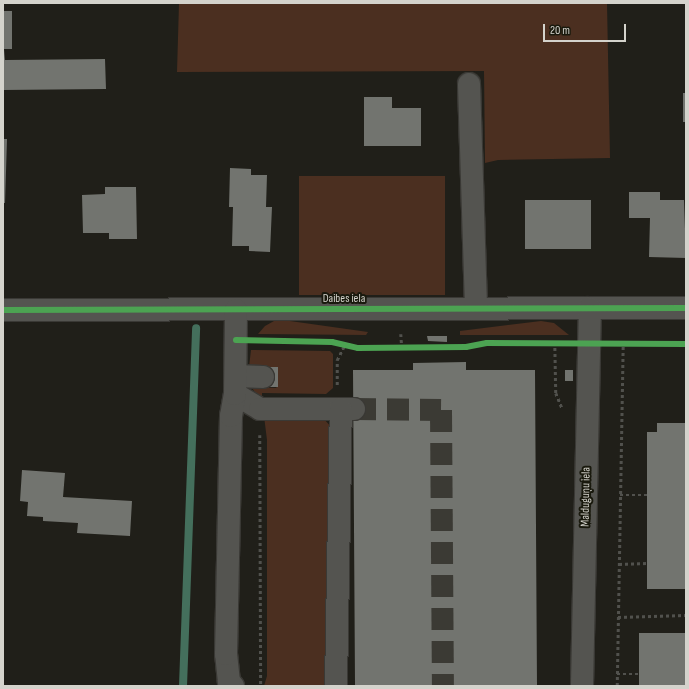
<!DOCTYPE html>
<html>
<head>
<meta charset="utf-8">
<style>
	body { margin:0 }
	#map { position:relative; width:689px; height:689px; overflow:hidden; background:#201f19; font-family:"Sofia Sans Condensed",sans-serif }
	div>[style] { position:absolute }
	.green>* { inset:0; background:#4b2f20; transform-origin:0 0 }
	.stream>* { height:8px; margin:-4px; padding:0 4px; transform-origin:4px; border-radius:4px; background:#446f5c }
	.building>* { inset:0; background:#72746f; transform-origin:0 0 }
	.minor-tunnel>* { height:22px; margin-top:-11px; transform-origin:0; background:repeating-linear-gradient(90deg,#3b3a34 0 22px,transparent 0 33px) }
	.path>* { height:2.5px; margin-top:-1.25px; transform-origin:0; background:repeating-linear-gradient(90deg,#51514d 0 3px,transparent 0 6px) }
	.roads { filter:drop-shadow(1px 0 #3a3935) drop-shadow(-1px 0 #3a3935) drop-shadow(0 1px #3a3935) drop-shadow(0 -1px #3a3935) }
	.minor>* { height:22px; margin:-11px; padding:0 11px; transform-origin:11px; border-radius:11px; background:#545450 }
	.cycleway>* { height:6px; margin:-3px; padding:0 3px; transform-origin:3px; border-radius:3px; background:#4ca352 }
	span { translate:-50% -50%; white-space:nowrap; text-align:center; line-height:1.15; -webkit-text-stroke:4px #19190d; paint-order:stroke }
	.street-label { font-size:12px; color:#d4d3cc }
	.frame { position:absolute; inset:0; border:4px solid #d4d3cc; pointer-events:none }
	.scale { position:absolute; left:543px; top:24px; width:83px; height:18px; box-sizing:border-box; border:2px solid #d4d3cc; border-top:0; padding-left:5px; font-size:12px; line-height:14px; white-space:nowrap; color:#d4d3cc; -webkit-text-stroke:3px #19190d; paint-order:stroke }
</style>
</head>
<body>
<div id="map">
	<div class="green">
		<i style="clip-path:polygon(179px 3px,607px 3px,610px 158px,498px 160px,485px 163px,484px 71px,177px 72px)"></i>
		<i style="left:299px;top:176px;width:146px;height:119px"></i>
		<i style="clip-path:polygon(274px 321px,290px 321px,368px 332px,366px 335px,258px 334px,265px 326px)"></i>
		<i style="clip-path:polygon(541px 321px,554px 323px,569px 335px,460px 335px,460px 331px)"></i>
		<i style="clip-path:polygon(251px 350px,330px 351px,333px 354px,333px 388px,326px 394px,262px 393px,262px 398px,259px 397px,251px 387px,277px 388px,249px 367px)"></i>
		<i style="clip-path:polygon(264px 416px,323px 418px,333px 429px,329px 682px,324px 686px,264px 686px,267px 676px,267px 440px)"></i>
	</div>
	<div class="stream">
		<i style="left:183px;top:686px;width:358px;rotate:-87.9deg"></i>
	</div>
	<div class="building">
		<i style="clip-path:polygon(3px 11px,12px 11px,12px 49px,4px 49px,5px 60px,105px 59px,106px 89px,3px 90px)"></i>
		<i style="left:683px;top:93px;width:3px;height:29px"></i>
		<i style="clip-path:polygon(364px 97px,392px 97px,392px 108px,421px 108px,421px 146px,364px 146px)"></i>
		<i style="clip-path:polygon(3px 139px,7px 139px,5px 203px,3px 203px)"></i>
		<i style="clip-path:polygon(230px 168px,251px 169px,251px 175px,267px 175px,266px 207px,272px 207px,270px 252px,249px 251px,249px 246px,232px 246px,233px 207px,229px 207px)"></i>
		<i style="clip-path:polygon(105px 187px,136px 187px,137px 239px,109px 239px,109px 233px,83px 233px,82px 195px,105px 194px)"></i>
		<i style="clip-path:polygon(629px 192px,660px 192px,660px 200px,684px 200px,686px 258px,649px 257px,650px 218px,629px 218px)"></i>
		<i style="left:525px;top:200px;width:66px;height:49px"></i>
		<i style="clip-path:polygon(427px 336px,447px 336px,447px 342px,428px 341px)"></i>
		<i style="clip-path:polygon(466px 362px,466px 370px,535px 370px,537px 686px,355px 686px,353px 370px,413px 370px,413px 363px)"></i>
		<i style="left:266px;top:367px;width:12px;height:20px"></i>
		<i style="left:565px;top:370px;width:8px;height:11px"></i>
		<i style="clip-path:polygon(657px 423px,686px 423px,686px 589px,647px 589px,647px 432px,657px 432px)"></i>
		<i style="clip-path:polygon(22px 470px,65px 473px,63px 497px,132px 501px,130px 536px,77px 533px,78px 523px,43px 521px,43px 517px,27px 516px,28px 502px,20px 501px)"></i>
		<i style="left:686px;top:633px;width:53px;height:47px;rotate:90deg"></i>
	</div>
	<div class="minor-tunnel">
		<i style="left:354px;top:409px;width:87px;rotate:0.7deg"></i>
		<i style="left:441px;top:410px;width:276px;rotate:89.6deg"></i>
	</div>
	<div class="path">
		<i style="left:401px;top:334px;width:14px;rotate:86deg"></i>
		<i style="left:555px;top:342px;width:51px;rotate:88.9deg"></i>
		<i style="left:556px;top:393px;width:16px;rotate:68deg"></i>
		<i style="left:337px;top:385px;width:25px;rotate:-90deg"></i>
		<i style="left:337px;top:360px;width:18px;rotate:-63deg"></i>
		<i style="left:260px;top:435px;width:251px;rotate:89.8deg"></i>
		<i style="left:620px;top:495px;width:27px"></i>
		<i style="left:619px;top:564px;width:28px;rotate:-2deg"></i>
		<i style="left:618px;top:617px;width:68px;rotate:-1.7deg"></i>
		<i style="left:617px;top:674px;width:22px"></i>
		<i style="left:617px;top:686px;width:342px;rotate:-89deg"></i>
	</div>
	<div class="roads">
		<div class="minor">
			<i style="left:469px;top:84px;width:225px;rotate:88.2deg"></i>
			<i style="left:3px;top:310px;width:683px;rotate:-0.17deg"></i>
			<i style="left:236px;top:376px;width:27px;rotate:2deg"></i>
			<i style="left:235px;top:394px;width:29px;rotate:31deg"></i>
			<i style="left:260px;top:409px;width:94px"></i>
			<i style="left:233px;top:686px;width:6px;rotate:-135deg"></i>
			<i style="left:229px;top:682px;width:28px;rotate:-96deg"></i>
			<i style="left:226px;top:654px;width:238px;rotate:-88.8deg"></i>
			<i style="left:231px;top:416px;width:22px;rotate:-80deg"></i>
			<i style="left:235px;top:394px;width:84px;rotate:-89.3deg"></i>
			<i style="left:336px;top:686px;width:277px;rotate:-89deg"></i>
			<i style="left:582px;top:686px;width:378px;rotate:-88.8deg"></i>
		</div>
	</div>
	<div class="cycleway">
		<i style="left:3px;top:310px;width:683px;rotate:-0.17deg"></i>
		<i style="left:236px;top:340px;width:96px;rotate:1.2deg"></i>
		<i style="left:332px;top:342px;width:27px;rotate:13deg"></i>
		<i style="left:358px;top:348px;width:108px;rotate:-0.5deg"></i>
		<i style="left:466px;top:347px;width:21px;rotate:-11deg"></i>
		<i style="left:487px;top:343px;width:199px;rotate:0.3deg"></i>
	</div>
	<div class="street-label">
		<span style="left:344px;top:299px">Daibes iela</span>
		<span style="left:586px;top:497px;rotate:-89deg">Malduguņu iela</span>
	</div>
	<div class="frame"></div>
	<div class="scale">20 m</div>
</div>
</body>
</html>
